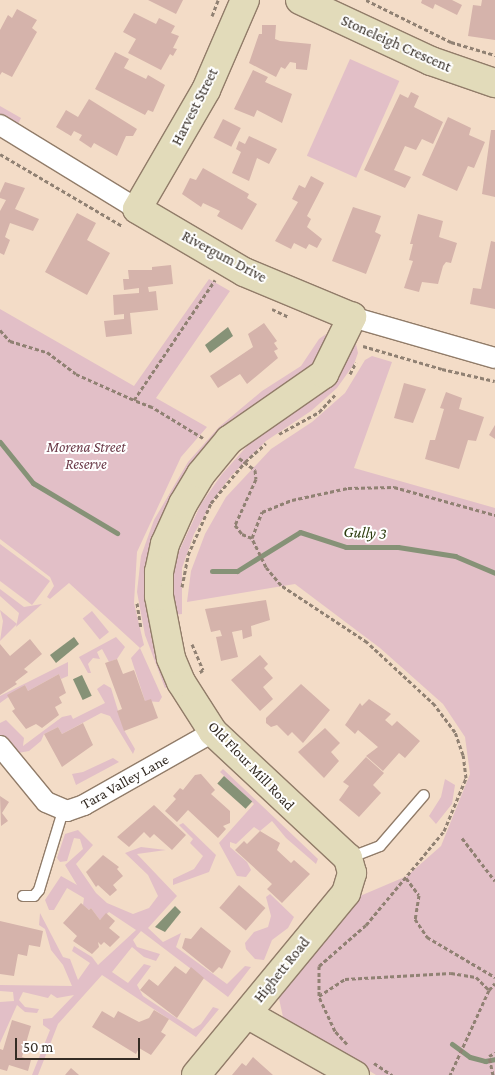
<!DOCTYPE html>
<html>
<head>
<meta charset="utf-8">
<style>
	body { margin:0 }
	#map { position:relative; width:495px; height:1075px; overflow:hidden; background:#f3dcc7; font-family:"Crimson Pro",serif }
	div>[style] { position:absolute }
	.green>* { inset:0; background:#e2bfc7; transform-origin:0 0 }
	.water>* { inset:0; background:#869277; transform-origin:0 0 }
	.stream>* { height:5px; margin:-2.5px; padding:0 2.5px; transform-origin:2.5px; border-radius:2.5px; background:#869277 }
	.building>* { inset:0; background:#d5b3ab; transform-origin:0 0 }
	.path>* { height:3px; margin-top:-1.5px; transform-origin:0; background:repeating-linear-gradient(90deg,#908173 0 4px,transparent 0 6.5px) }
	.roads { filter:drop-shadow(1px 0 #917c69) drop-shadow(-1px 0 #917c69) drop-shadow(0 1px #917c69) drop-shadow(0 -1px #917c69) }
	.lane>* { height:10px; margin:-5px; padding:0 5px; transform-origin:5px; border-radius:5px; background:#fff }
	.street>* { height:20px; margin:-10px; padding:0 10px; transform-origin:10px; border-radius:10px; background:#fff }
	.secondary>* { height:28px; margin:-14px; padding:0 14px; transform-origin:14px; border-radius:14px; background:#e2dbba }
	span { translate:-50% -50%; white-space:nowrap; text-align:center; line-height:1.15; -webkit-text-stroke:4px #fff; paint-order:stroke }
	.street-label { font-size:15px; color:#342c24 }
	.park-label { font-size:15px; color:#6b3a48; font-style:italic }
	.water-label { font-size:16px; color:#2c3c0e; font-style:italic }
	.scale { position:absolute; left:15px; top:1038px; width:125px; height:22px; box-sizing:border-box; border:2px solid #342c24; border-top:0; padding-left:6px; font-size:15px; line-height:18px; white-space:nowrap; color:#342c24; -webkit-text-stroke:4px #fff; paint-order:stroke }
</style>
</head>
<body>
<div id="map">
	<div class="green">
		<i style="left:350px;top:59px;width:54px;height:106px;rotate:24deg"></i>
		<i style="clip-path:polygon(0 106px,21px 118px,17px 126px,0 117px)"></i>
		<i style="clip-path:polygon(209px 279px,230px 291px,156px 398px,207px 427px,181px 457px,137px 552px,134px 603px,144px 645px,140px 648px,162px 697px,159px 702px,145px 701px,131px 658px,140px 648px,69px 583px,50px 599px,47px 597px,54px 586px,50px 577px,0 539px,0 309px,134px 386px)"></i>
		<i style="clip-path:polygon(326px 334px,324px 346px,310px 367px,264px 399px,146px 572px,145px 601px,155px 656px,169px 686px,165px 688px,145px 635px,137px 592px,141px 556px,154px 520px,188px 462px,219px 427px,262px 391px,301px 366px,319px 339px)"></i>
		<i style="clip-path:polygon(356px 344px,358px 353px,354px 364px,337px 388px,311px 411px,266px 441px,230px 477px,214px 499px,194px 534px,182px 568px,182px 614px,173px 615px,171px 586px,174px 562px,201px 504px,222px 474px,248px 445px,330px 384px)"></i>
		<i style="clip-path:polygon(372px 356px,392px 362px,354px 468px,495px 508px,495px 1075px,376px 1075px,283px 1017px,278px 994px,360px 896px,407px 876px,441px 846px,470px 774px,465px 737px,443px 704px,380px 648px,295px 584px,187px 602px,191px 571px,205px 534px,226px 497px,271px 449px,312px 422px,345px 393px,365px 360px)"></i>
		<i style="clip-path:polygon(0 544px,50px 581px,32px 605px,0 581px)"></i>
		<i style="clip-path:polygon(0 589px,24px 607px,42px 604px,16px 627px,19px 613px,0 596px)"></i>
		<i style="clip-path:polygon(0 610px,17px 624px,0 641px,3px 621px)"></i>
		<i style="left:92px;top:611px;width:27px;height:12px;rotate:51deg"></i>
		<i style="clip-path:polygon(116px 637px,125px 647px,117px 659px,109px 662px,102px 649px,97px 652px,100px 659px,93px 658px,88px 664px,91px 673px,88px 673px,79px 657px)"></i>
		<i style="clip-path:polygon(68px 662px,68px 676px,61px 679px,59px 674px,28px 691px,25px 685px,0 703px,0 696px)"></i>
		<i style="clip-path:polygon(104px 684px,111px 688px,124px 730px,135px 749px,133px 754px,110px 716px,101px 713px,62px 734px,58px 727px,44px 734px,41px 741px,29px 751px,18px 753px,0 735px,0 723px,6px 720px,24px 738px,23px 746px,62px 717px,71px 715px,73px 719px,105px 703px,97px 689px)"></i>
		<i style="clip-path:polygon(113px 758px,119px 762px,76px 785px,72px 774px,83px 772px)"></i>
		<i style="clip-path:polygon(223px 769px,318px 859px,316px 864px,286px 838px,272px 821px,260px 831px,254px 827px,236px 844px,230px 842px,230px 847px,247px 862px,251px 870px,246px 877px,237px 876px,219px 843px,254px 804px,220px 772px)"></i>
		<i style="clip-path:polygon(445px 779px,455px 785px,452px 804px,436px 824px,429px 816px,441px 797px)"></i>
		<i style="clip-path:polygon(183px 823px,216px 855px,209px 872px,173px 885px,173px 879px,194px 869px,203px 856px,190px 843px,193px 839px,179px 825px)"></i>
		<i style="clip-path:polygon(78px 830px,93px 845px,76px 864px,96px 893px,107px 903px,133px 914px,149px 908px,158px 896px,148px 875px,125px 853px,141px 847px,166px 850px,137px 854px,177px 896px,148px 928px,163px 942px,181px 933px,176px 947px,227px 984px,245px 966px,251px 967px,228px 997px,141px 931px,133px 940px,137px 947px,160px 954px,156px 961px,144px 957px,132px 947px,112px 972px,128px 983px,144px 964px,151px 966px,137px 985px,143px 996px,193px 1029px,201px 1024px,213px 1007px,219px 1009px,196px 1037px,102px 975px,58px 1024px,38px 1075px,32px 1075px,50px 1030px,43px 1025px,43px 1019px,52px 1018px,74px 995px,57px 998px,51px 994px,48px 998px,23px 992px,19px 1000px,25px 1007px,39px 1009px,37px 1013px,25px 1012px,17px 1005px,0 1043px,0 1002px,14px 1001px,13px 992px,0 991px,0 985px,72px 986px,63px 965px,51px 950px,45px 929px,39px 925px,40px 913px,63px 957px,70px 959px,78px 980px,90px 963px,72px 951px,74px 946px,92px 957px,98px 965px,136px 930px,109px 912px,100px 920px,91px 908px,89px 910px,83px 905px,84px 898px,67px 888px,54px 910px,49px 910px,45px 900px,61px 876px,77px 885px,65px 865px,83px 849px,80px 839px,74px 838px,67px 861px,60px 862px,57px 858px,65px 834px)"></i>
		<i style="clip-path:polygon(270px 894px,294px 917px,288px 928px,272px 940px,264px 960px,255px 959px,246px 949px,245px 943px,254px 932px,268px 927px,271px 916px,266px 897px)"></i>
	</div>
	<div class="water">
		<i style="clip-path:polygon(228px 327px,233px 336px,210px 353px,205px 345px)"></i>
		<i style="clip-path:polygon(74px 637px,79px 644px,56px 663px,50px 655px)"></i>
		<i style="left:82px;top:675px;width:23px;height:10px;rotate:65deg"></i>
		<i style="left:224px;top:776px;width:38px;height:10px;rotate:42deg"></i>
		<i style="clip-path:polygon(175px 906px,181px 912px,165px 932px,155px 927px)"></i>
	</div>
	<div class="stream">
		<i style="left:0;top:442px;width:53px;rotate:51.2deg"></i>
		<i style="left:33px;top:483px;width:98px;rotate:30.8deg"></i>
		<i style="left:212px;top:571px;width:25px"></i>
		<i style="left:237px;top:571px;width:74px;rotate:-31.8deg"></i>
		<i style="left:300px;top:532px;width:48px;rotate:18.1deg"></i>
		<i style="left:346px;top:547px;width:52px"></i>
		<i style="left:398px;top:547px;width:58px;rotate:9deg"></i>
		<i style="left:455px;top:556px;width:43px;rotate:23deg"></i>
		<i style="left:452px;top:1044px;width:22px;rotate:36deg"></i>
		<i style="left:470px;top:1057px;width:16px;rotate:15deg"></i>
		<i style="left:485px;top:1061px;width:10px;rotate:-11deg"></i>
	</div>
	<div class="building">
		<i style="clip-path:polygon(148px 0,183px 0,176px 14px)"></i>
		<i style="clip-path:polygon(422px 0,452px 0,462px 5px,457px 15px,435px 4px,433px 9px,421px 3px)"></i>
		<i style="clip-path:polygon(482px 0,495px 0,495px 40px,468px 36px,473px 5px,481px 6px)"></i>
		<i style="clip-path:polygon(17px 9px,37px 20px,32px 28px,37px 32px,12px 77px,2px 72px,0 75px,0 30px,8px 15px,12px 18px)"></i>
		<i style="clip-path:polygon(134px 13px,156px 24px,159px 18px,175px 26px,171px 33px,179px 36px,173px 48px,177px 49px,173px 56px,170px 54px,161px 70px,128px 53px,136px 39px,123px 32px)"></i>
		<i style="clip-path:polygon(262px 25px,276px 25px,275px 39px,280px 41px,311px 44px,307px 70px,296px 69px,296px 63px,290px 62px,285px 69px,281px 67px,276px 77px,249px 63px,259px 34px,262px 34px)"></i>
		<i style="clip-path:polygon(115px 52px,129px 59px,124px 68px,146px 79px,148px 75px,165px 85px,153px 112px,148px 110px,145px 115px,95px 89px)"></i>
		<i style="clip-path:polygon(253px 70px,268px 77px,265px 82px,292px 94px,282px 123px,257px 110px,254px 117px,234px 109px)"></i>
		<i style="clip-path:polygon(411px 92px,419px 96px,414px 107px,443px 122px,433px 144px,422px 139px,416px 150px,405px 146px,394px 170px,411px 177px,405px 188px,364px 170px,400px 94px,408px 98px)"></i>
		<i style="clip-path:polygon(89px 99px,137px 129px,133px 136px,126px 136px,117px 156px,94px 143px,91px 148px,79px 140px,82px 135px,74px 131px,71px 136px,56px 127px,66px 110px,78px 117px)"></i>
		<i style="clip-path:polygon(448px 117px,471px 128px,469px 135px,485px 142px,474px 168px,468px 166px,457px 191px,422px 175px)"></i>
		<i style="left:223px;top:119px;width:20px;height:21px;rotate:27deg"></i>
		<i style="clip-path:polygon(491px 130px,495px 130px,495px 197px,482px 194px)"></i>
		<i style="clip-path:polygon(249px 136px,277px 149px,269px 164px,257px 158px,249px 181px,232px 173px,241px 152px,236px 149px,239px 141px,245px 144px)"></i>
		<i style="clip-path:polygon(203px 168px,249px 194px,247px 198px,257px 204px,242px 230px,217px 216px,220px 211px,203px 203px,201px 207px,182px 194px,190px 178px,196px 180px)"></i>
		<i style="clip-path:polygon(311px 176px,324px 183px,307px 216px,311px 219px,307px 227px,322px 239px,317px 248px,309px 244px,306px 249px,294px 243px,291px 249px,275px 241px,298px 202px,292px 199px,299px 185px,305px 188px)"></i>
		<i style="clip-path:polygon(5px 182px,25px 188px,15px 209px,39px 219px,33px 231px,10px 223px,5px 237px,10px 240px,4px 255px,0 253px,0 211px,6px 200px,0 198px,0 193px)"></i>
		<i style="clip-path:polygon(353px 207px,381px 216px,375px 232px,381px 235px,366px 274px,332px 261px)"></i>
		<i style="clip-path:polygon(77px 213px,96px 223px,87px 240px,110px 253px,87px 295px,45px 272px)"></i>
		<i style="clip-path:polygon(418px 214px,443px 221px,439px 237px,457px 243px,451px 263px,446px 262px,443px 266px,438px 284px,422px 282px,419px 292px,404px 288px,413px 261px,409px 260px,413px 244px,410px 244px)"></i>
		<i style="clip-path:polygon(491px 241px,495px 242px,495px 309px,470px 304px,473px 288px,481px 289px)"></i>
		<i style="clip-path:polygon(171px 265px,173px 284px,148px 287px,149px 292px,156px 291px,158px 310px,130px 313px,132px 334px,106px 337px,104px 321px,124px 319px,124px 314px,114px 315px,113px 295px,139px 293px,139px 288px,124px 290px,123px 279px,129px 279px,128px 270px,152px 270px,152px 267px)"></i>
		<i style="clip-path:polygon(264px 323px,277px 341px,274px 343px,278px 349px,274px 351px,278px 358px,247px 384px,240px 374px,218px 388px,210px 376px,253px 347px,248px 334px)"></i>
		<i style="clip-path:polygon(404px 383px,426px 389px,413px 423px,394px 418px)"></i>
		<i style="clip-path:polygon(446px 392px,462px 398px,459px 409px,484px 417px,476px 441px,468px 440px,459px 469px,425px 459px,430px 440px,435px 440px,444px 409px,440px 408px)"></i>
		<i style="clip-path:polygon(495px 425px,495px 439px,489px 435px)"></i>
		<i style="clip-path:polygon(266px 600px,270px 620px,251px 626px,252px 636px,243px 639px,242px 630px,232px 632px,238px 657px,221px 661px,216px 637px,222px 636px,220px 630px,211px 632px,205px 609px)"></i>
		<i style="clip-path:polygon(30px 639px,42px 654px,24px 669px,28px 672px,15px 682px,17px 684px,0 695px,0 644px,10px 656px)"></i>
		<i style="clip-path:polygon(260px 655px,268px 664px,264px 668px,273px 678px,263px 687px,273px 699px,260px 711px,231px 680px)"></i>
		<i style="clip-path:polygon(117px 659px,123px 674px,134px 670px,145px 701px,151px 699px,158px 718px,124px 731px,117px 711px,122px 709px,105px 663px)"></i>
		<i style="clip-path:polygon(59px 674px,66px 693px,59px 697px,62px 703px,55px 707px,59px 715px,42px 728px,36px 724px,26px 729px,12px 711px,15px 709px,7px 695px,25px 685px,28px 691px)"></i>
		<i style="clip-path:polygon(301px 684px,330px 710px,303px 743px,292px 732px,288px 736px,277px 725px,271px 727px,266px 723px,266px 718px)"></i>
		<i style="clip-path:polygon(369px 699px,391px 714px,385px 720px,392px 726px,397px 721px,420px 741px,405px 758px,399px 753px,383px 771px,366px 756px,378px 747px,358px 730px,355px 734px,345px 725px,360px 703px,362px 706px)"></i>
		<i style="clip-path:polygon(83px 723px,93px 745px,62px 767px,44px 734px,58px 727px,62px 734px)"></i>
		<i style="clip-path:polygon(325px 728px,340px 743px,331px 752px,339px 761px,324px 778px,298px 752px)"></i>
		<i style="clip-path:polygon(366px 757px,384px 773px,373px 785px,381px 793px,359px 817px,339px 800px,349px 786px,343px 782px)"></i>
		<i style="clip-path:polygon(201px 774px,215px 790px,211px 794px,230px 811px,230px 823px,223px 826px,226px 829px,218px 838px,188px 810px,177px 822px,165px 811px,176px 799px,173px 796px,180px 788px,183px 790px,195px 775px)"></i>
		<i style="clip-path:polygon(0 796px,9px 802px,2px 813px,8px 821px,1px 826px)"></i>
		<i style="clip-path:polygon(154px 805px,186px 835px,172px 850px,154px 834px,150px 838px,144px 832px,129px 847px,117px 837px)"></i>
		<i style="clip-path:polygon(260px 831px,280px 843px,277px 850px,291px 863px,294px 860px,310px 874px,282px 903px,267px 889px,272px 884px,235px 850px,244px 841px,247px 844px)"></i>
		<i style="clip-path:polygon(103px 855px,119px 867px,117px 869px,123px 876px,113px 885px,117px 890px,110px 896px,98px 885px,96px 887px,86px 872px)"></i>
		<i style="left:239px;top:885px;width:35px;height:30px;rotate:41deg"></i>
		<i style="clip-path:polygon(81px 903px,89px 910px,91px 908px,100px 920px,106px 913px,115px 921px,109px 928px,120px 937px,110px 947px,104px 942px,101px 945px,98px 942px,99px 947px,92px 954px,73px 941px,77px 936px,63px 923px)"></i>
		<i style="clip-path:polygon(0 921px,43px 931px,40px 947px,29px 945px,27px 956px,18px 954px,14px 976px,0 974px)"></i>
		<i style="clip-path:polygon(201px 927px,231px 951px,222px 969px,219px 967px,213px 973px,182px 948px,185px 938px,191px 939px)"></i>
		<i style="clip-path:polygon(175px 966px,186px 974px,191px 967px,204px 978px,177px 1018px,140px 990px,149px 979px,158px 986px)"></i>
		<i style="clip-path:polygon(154px 1010px,169px 1019px,161px 1032px,166px 1035px,151px 1055px,139px 1048px,136px 1054px,92px 1027px,102px 1011px,114px 1018px,118px 1011px,139px 1022px,149px 1018px)"></i>
		<i style="clip-path:polygon(12px 1020px,31px 1026px,22px 1057px,31px 1060px,28px 1071px,9px 1065px,7px 1071px,0 1069px,0 1049px,3px 1050px)"></i>
		<i style="clip-path:polygon(253px 1057px,273px 1075px,232px 1075px,242px 1063px,246px 1066px)"></i>
		<i style="clip-path:polygon(71px 1068px,79px 1075px,65px 1075px)"></i>
	</div>
	<div class="path">
		<i style="left:366px;top:0;width:95px;rotate:26.3deg"></i>
		<i style="left:451px;top:42px;width:46px;rotate:16.5deg"></i>
		<i style="left:212px;top:16px;width:17px;rotate:-69deg"></i>
		<i style="left:0;top:154px;width:142px;rotate:30.5deg"></i>
		<i style="left:272px;top:309px;width:19px;rotate:25deg"></i>
		<i style="left:0;top:330px;width:15px;rotate:48deg"></i>
		<i style="left:10px;top:341px;width:39px;rotate:17deg"></i>
		<i style="left:47px;top:352px;width:36px;rotate:37deg"></i>
		<i style="left:76px;top:374px;width:64px;rotate:24.1deg"></i>
		<i style="left:363px;top:346px;width:82px;rotate:16.2deg"></i>
		<i style="left:442px;top:369px;width:54px;rotate:12.8deg"></i>
		<i style="left:350px;top:374px;width:13px;rotate:-63deg"></i>
		<i style="left:279px;top:434px;width:46px;rotate:-28.8deg"></i>
		<i style="left:319px;top:412px;width:26px;rotate:-47deg"></i>
		<i style="left:203px;top:438px;width:60px;rotate:-148.7deg"></i>
		<i style="left:152px;top:407px;width:19px;rotate:-159deg"></i>
		<i style="left:134px;top:400px;width:145px;rotate:-56deg"></i>
		<i style="left:239px;top:458px;width:20px;rotate:37deg"></i>
		<i style="left:255px;top:470px;width:9px;rotate:84deg"></i>
		<i style="left:256px;top:479px;width:51px;rotate:114.5deg"></i>
		<i style="left:235px;top:525px;width:11px;rotate:52deg"></i>
		<i style="left:242px;top:534px;width:11px;rotate:22deg"></i>
		<i style="left:182px;top:587px;width:33px;rotate:-79deg"></i>
		<i style="left:188px;top:555px;width:57px;rotate:-66.1deg"></i>
		<i style="left:211px;top:503px;width:53px;rotate:-50.3deg"></i>
		<i style="left:245px;top:462px;width:28px;rotate:-42deg"></i>
		<i style="left:137px;top:603px;width:25px;rotate:81deg"></i>
		<i style="left:192px;top:644px;width:28px;rotate:67deg"></i>
		<i style="left:203px;top:670px;width:4px;rotate:146deg"></i>
		<i style="left:462px;top:838px;width:54px;rotate:52.5deg"></i>
		<i style="left:406px;top:878px;width:21px;rotate:53deg"></i>
		<i style="left:419px;top:895px;width:24px;rotate:99deg"></i>
		<i style="left:415px;top:919px;width:22px;rotate:56deg"></i>
		<i style="left:427px;top:937px;width:79px;rotate:30.5deg"></i>
		<i style="left:489px;top:990px;width:9px;rotate:-49deg"></i>
		<i style="left:319px;top:996px;width:31px;rotate:-33deg"></i>
		<i style="left:345px;top:979px;width:106px;rotate:-3.2deg"></i>
		<i style="left:451px;top:973px;width:25px;rotate:9deg"></i>
		<i style="left:476px;top:977px;width:18px;rotate:45deg"></i>
		<i style="left:489px;top:990px;width:94px;rotate:114.6deg"></i>
		<i style="left:347px;top:1044px;width:18px;rotate:-133deg"></i>
		<i style="left:335px;top:1031px;width:38px;rotate:-115deg"></i>
		<i style="left:319px;top:996px;width:30px;rotate:-90deg"></i>
		<i style="left:319px;top:966px;width:62px;rotate:-41.1deg"></i>
		<i style="left:366px;top:925px;width:122px;rotate:-50.3deg"></i>
		<i style="left:444px;top:831px;width:57px;rotate:-67.5deg"></i>
		<i style="left:466px;top:778px;width:23px;rotate:-97deg"></i>
		<i style="left:463px;top:755px;width:24px;rotate:-109deg"></i>
		<i style="left:455px;top:732px;width:34px;rotate:-127deg"></i>
		<i style="left:435px;top:705px;width:93px;rotate:-137.2deg"></i>
		<i style="left:367px;top:642px;width:103px;rotate:-146.5deg"></i>
		<i style="left:281px;top:585px;width:23px;rotate:-130deg"></i>
		<i style="left:266px;top:567px;width:32px;rotate:-116deg"></i>
		<i style="left:252px;top:538px;width:28px;rotate:-69deg"></i>
		<i style="left:262px;top:512px;width:32px;rotate:-22deg"></i>
		<i style="left:292px;top:500px;width:57px;rotate:-12.1deg"></i>
		<i style="left:348px;top:488px;width:46px;rotate:-1.2deg"></i>
		<i style="left:394px;top:487px;width:105px;rotate:15.5deg"></i>
		<i style="left:374px;top:1063px;width:22px;rotate:34deg"></i>
		<i style="left:493px;top:1075px;width:19px;rotate:-102deg"></i>
		<i style="left:489px;top:1056px;width:7px;rotate:-27deg"></i>
	</div>
	<div class="roads">
		<div class="lane">
			<i style="left:349px;top:858px;width:33px;rotate:-21deg"></i>
			<i style="left:380px;top:846px;width:67px;rotate:-49.2deg"></i>
			<i style="left:23px;top:896px;width:11px"></i>
			<i style="left:34px;top:896px;width:8px;rotate:-50deg"></i>
			<i style="left:39px;top:890px;width:83px;rotate:-73.1deg"></i>
		</div>
		<div class="street">
			<i style="left:0;top:125px;width:161px;rotate:31.5deg"></i>
			<i style="left:352px;top:317px;width:149px;rotate:16deg"></i>
			<i style="left:0;top:746px;width:72px;rotate:50.6deg"></i>
			<i style="left:46px;top:802px;width:23px;rotate:23deg"></i>
			<i style="left:67px;top:811px;width:18px;rotate:-19deg"></i>
			<i style="left:84px;top:805px;width:148px;rotate:-29.5deg"></i>
		</div>
		<div class="secondary">
			<i style="left:300px;top:0;width:145px;rotate:25deg"></i>
			<i style="left:431px;top:61px;width:68px;rotate:19deg"></i>
			<i style="left:247px;top:1014px;width:124px;rotate:29.5deg"></i>
			<i style="left:196px;top:1075px;width:236px;rotate:-50.5deg"></i>
			<i style="left:346px;top:893px;width:21px;rotate:-73deg"></i>
			<i style="left:352px;top:873px;width:16px;rotate:-105deg"></i>
			<i style="left:348px;top:858px;width:185px;rotate:-137deg"></i>
			<i style="left:213px;top:732px;width:59px;rotate:-122.6deg"></i>
			<i style="left:181px;top:682px;width:26px;rotate:-113deg"></i>
			<i style="left:171px;top:658px;width:63px;rotate:-101deg"></i>
			<i style="left:159px;top:596px;width:24px;rotate:-90deg"></i>
			<i style="left:159px;top:572px;width:29px;rotate:-78deg"></i>
			<i style="left:165px;top:544px;width:44px;rotate:-65.8deg"></i>
			<i style="left:183px;top:504px;width:35px;rotate:-59deg"></i>
			<i style="left:201px;top:474px;width:44px;rotate:-50.5deg"></i>
			<i style="left:229px;top:440px;width:116px;rotate:-34.8deg"></i>
			<i style="left:324px;top:374px;width:64px;rotate:-63.8deg"></i>
			<i style="left:352px;top:317px;width:117px;rotate:-157.4deg"></i>
			<i style="left:244px;top:272px;width:124px;rotate:-149.5deg"></i>
			<i style="left:137px;top:209px;width:138px;rotate:-59.9deg"></i>
			<i style="left:206px;top:90px;width:98px;rotate:-66.6deg"></i>
		</div>
	</div>
	<div class="street-label">
		<span style="left:396px;top:44px;rotate:24deg">Stoneleigh Crescent</span>
		<span style="left:195px;top:107px;rotate:-63deg">Harvest Street</span>
		<span style="left:224px;top:257px;rotate:28deg">Rivergum Drive</span>
		<span style="left:251px;top:766px;rotate:46deg">Old Flour Mill Road</span>
		<span style="left:125px;top:782px;rotate:-29deg">Tara Valley Lane</span>
		<span style="left:282px;top:970px;rotate:-51deg">Highett Road</span>
	</div>
	<div class="park-label">
		<span style="left:86px;top:456px">Morena Street<br>Reserve</span>
	</div>
	<div class="water-label">
		<span style="left:365px;top:533px;rotate:3deg">Gully 3</span>
	</div>
	<div class="scale">50 m</div>
</div>
</body>
</html>
